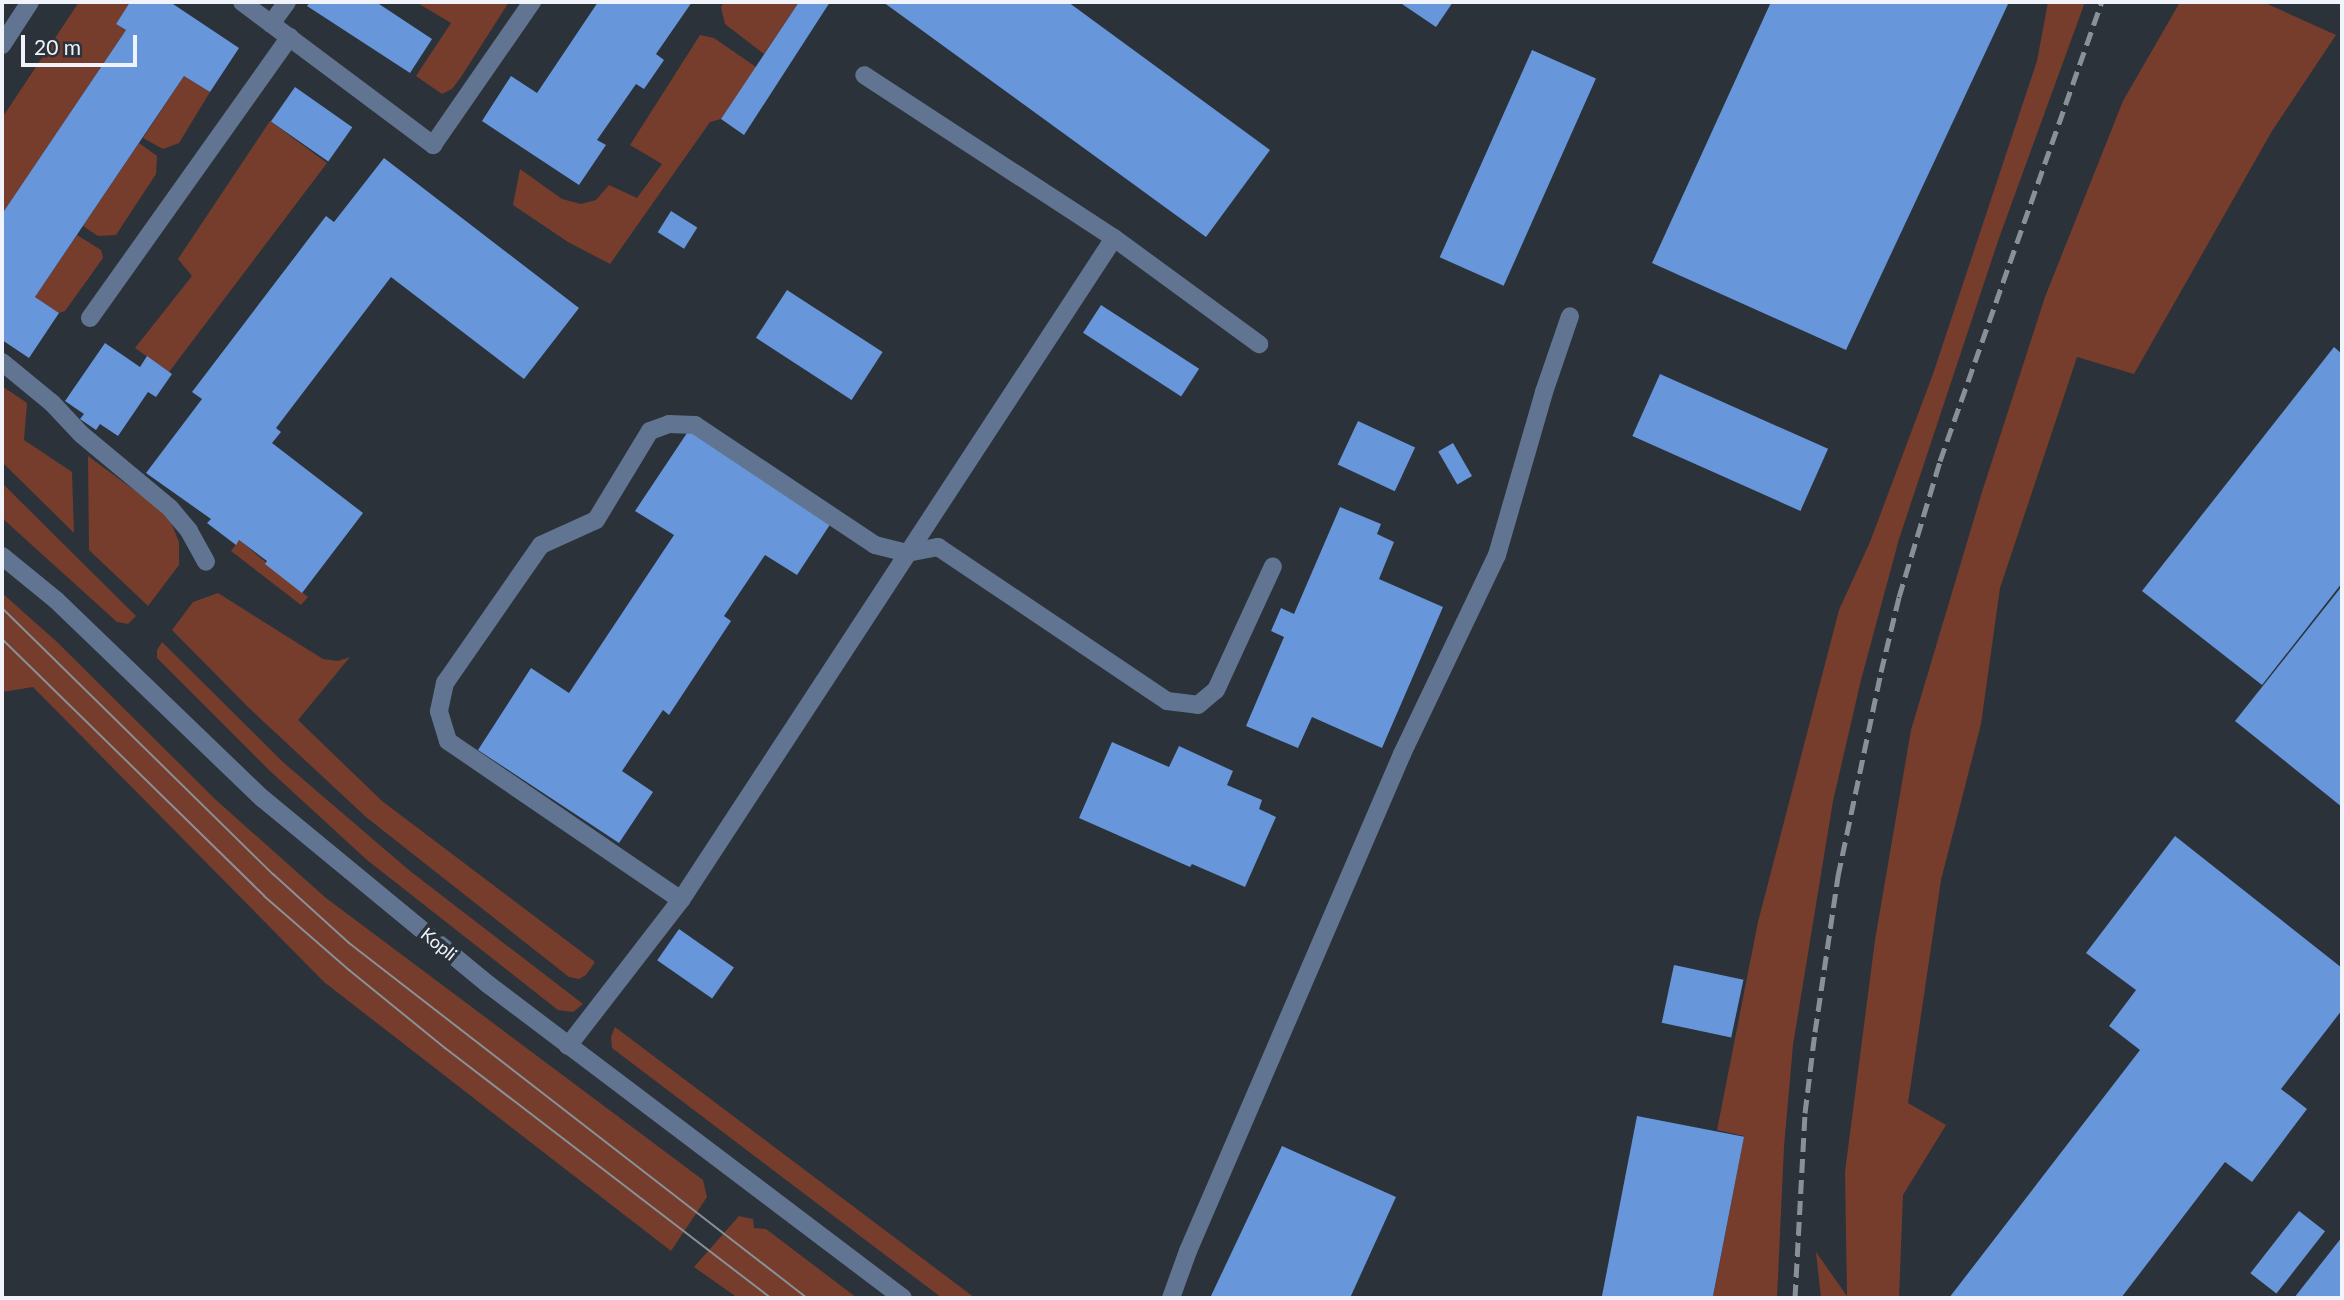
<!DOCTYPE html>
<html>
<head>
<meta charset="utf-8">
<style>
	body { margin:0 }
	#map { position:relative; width:2344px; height:1300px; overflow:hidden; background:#2b323a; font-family:Lato,sans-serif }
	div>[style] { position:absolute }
	.green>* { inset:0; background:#763d2d }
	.building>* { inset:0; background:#6796da; transform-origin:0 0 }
	.minor>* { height:18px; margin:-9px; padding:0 9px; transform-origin:9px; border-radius:9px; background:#617592 }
	.tram>* { height:2px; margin:-1px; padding:0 1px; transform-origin:1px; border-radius:1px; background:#8a9097 }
	.rail>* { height:5px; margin-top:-2.5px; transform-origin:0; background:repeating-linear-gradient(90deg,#8a9097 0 14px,transparent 0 21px) }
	span { translate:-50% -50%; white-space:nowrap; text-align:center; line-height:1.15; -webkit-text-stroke:7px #2b323a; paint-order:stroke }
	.street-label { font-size:18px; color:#f0f4fa }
	.frame { position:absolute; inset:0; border:4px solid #f0f4fa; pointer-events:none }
	.scale { position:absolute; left:21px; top:35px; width:116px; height:32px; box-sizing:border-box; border:4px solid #f0f4fa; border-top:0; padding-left:9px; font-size:21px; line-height:24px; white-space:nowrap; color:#f0f4fa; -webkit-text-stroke:5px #2b323a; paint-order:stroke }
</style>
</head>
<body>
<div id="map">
	<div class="green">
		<i style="clip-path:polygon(79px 2px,130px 2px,116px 24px,126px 30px,2px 214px,2px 118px)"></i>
		<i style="clip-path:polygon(416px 2px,509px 2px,461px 77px,452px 89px,442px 94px,416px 76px,451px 23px)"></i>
		<i style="clip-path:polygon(724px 2px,799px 2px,764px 54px,725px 24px,721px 7px)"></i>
		<i style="clip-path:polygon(2048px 2px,2085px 2px,1999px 238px,1899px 539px,1861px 680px,1833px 801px,1793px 1045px,1784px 1147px,1777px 1298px,1713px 1298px,1744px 1136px,1717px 1130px,1758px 922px,1839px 610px,1870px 542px,1933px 374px,2037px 61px)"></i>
		<i style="clip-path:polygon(2180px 2px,2263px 2px,2336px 35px,2272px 131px,2134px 374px,2077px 357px,2000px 588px,1981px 724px,1941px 880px,1908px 1103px,1946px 1125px,1903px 1195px,1899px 1298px,1821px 1298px,1816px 1252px,1847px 1296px,1845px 1172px,1875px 940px,1911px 730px,1982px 492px,2045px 297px,2123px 101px)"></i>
		<i style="clip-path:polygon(700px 35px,714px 38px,756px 67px,721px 119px,710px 122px,610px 264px,568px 242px,513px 205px,520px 169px,562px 199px,581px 204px,596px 200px,609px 185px,637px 198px,662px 164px,630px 145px)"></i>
		<i style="clip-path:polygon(184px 76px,210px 92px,179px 143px,163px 149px,143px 138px)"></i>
		<i style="clip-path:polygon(270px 121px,327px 163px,169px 372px,135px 348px,192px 276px,178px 259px)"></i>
		<i style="clip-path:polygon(139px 143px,157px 156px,156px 174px,116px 235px,98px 236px,83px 226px)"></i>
		<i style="clip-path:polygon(77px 235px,101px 250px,103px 258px,65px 311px,59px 313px,35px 297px)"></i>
		<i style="clip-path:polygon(2px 386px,27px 403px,24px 440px,72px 472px,74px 533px,2px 462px)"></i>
		<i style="clip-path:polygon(88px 456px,168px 515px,179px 542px,179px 565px,148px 606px,89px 550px)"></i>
		<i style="clip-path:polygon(2px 483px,136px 616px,128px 624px,117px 622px,2px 518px)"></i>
		<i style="clip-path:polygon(239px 540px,308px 597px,301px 605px,231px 551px)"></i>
		<i style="clip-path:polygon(2px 593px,56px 641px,216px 800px,326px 898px,703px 1180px,707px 1197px,671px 1251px,324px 982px,33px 687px,2px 692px)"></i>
		<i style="clip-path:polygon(218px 593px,323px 659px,338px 661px,350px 657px,298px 720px,382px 801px,595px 962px,586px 975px,579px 979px,569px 977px,366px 817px,249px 708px,172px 630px,193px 602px)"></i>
		<i style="clip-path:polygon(162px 642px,284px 763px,410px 871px,583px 1004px,573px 1012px,558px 1010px,367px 860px,269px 770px,157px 658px,157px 650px)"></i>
		<i style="clip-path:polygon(615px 1027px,975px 1298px,942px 1298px,612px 1048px,611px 1037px)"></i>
		<i style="clip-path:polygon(739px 1216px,753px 1219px,754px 1228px,766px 1229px,857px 1298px,738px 1298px,694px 1267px)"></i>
	</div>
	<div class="building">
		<i style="clip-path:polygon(130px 2px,170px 2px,239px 48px,210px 92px,184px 76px,35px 297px,59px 313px,29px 358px,2px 340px,2px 214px,126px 30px,116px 24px)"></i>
		<i style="clip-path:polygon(310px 2px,376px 2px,432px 39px,410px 73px,307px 6px)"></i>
		<i style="clip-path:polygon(598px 2px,692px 2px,656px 54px,664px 60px,644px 89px,636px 84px,597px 140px,606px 145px,579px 185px,482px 121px,511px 76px,537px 93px)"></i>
		<i style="clip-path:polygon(799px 2px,830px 2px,744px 135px,721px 119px)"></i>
		<i style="clip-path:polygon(883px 2px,1068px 2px,1270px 150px,1206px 237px)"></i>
		<i style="clip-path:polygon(1399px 2px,1453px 2px,1436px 27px)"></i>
		<i style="clip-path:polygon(1771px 2px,2009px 2px,1846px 350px,1652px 263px)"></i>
		<i style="left:1532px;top:50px;width:70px;height:227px;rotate:24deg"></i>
		<i style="left:295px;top:87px;width:70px;height:42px;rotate:35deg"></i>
		<i style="clip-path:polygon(384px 158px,579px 308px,524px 379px,391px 277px,276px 428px,281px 432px,272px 443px,363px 513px,302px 593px,265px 564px,267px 561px,239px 540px,236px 545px,207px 523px,211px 519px,146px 473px,202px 399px,192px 392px,326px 216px,334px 222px)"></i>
		<i style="left:671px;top:211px;width:31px;height:25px;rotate:32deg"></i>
		<i style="left:787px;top:290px;width:114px;height:57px;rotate:33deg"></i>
		<i style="left:1101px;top:305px;width:117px;height:33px;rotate:33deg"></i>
		<i style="clip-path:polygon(105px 343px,140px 367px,147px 356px,172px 374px,156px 397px,148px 392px,118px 436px,100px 424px,96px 430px,80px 419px,84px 414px,65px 401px)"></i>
		<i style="clip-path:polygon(2334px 347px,2342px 354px,2342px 583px,2262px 685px,2142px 591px)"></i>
		<i style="left:1660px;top:374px;width:184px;height:68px;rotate:24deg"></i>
		<i style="left:1358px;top:421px;width:63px;height:48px;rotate:25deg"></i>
		<i style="clip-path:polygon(689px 430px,831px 523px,797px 575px,765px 555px,724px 616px,731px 621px,669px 715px,663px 710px,622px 771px,653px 792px,619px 843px,478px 750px,531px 668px,569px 693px,674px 535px,635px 511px)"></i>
		<i style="left:1453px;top:443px;width:38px;height:17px;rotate:60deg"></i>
		<i style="clip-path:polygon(1340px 507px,1381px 524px,1377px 534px,1394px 542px,1379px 579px,1443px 607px,1382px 748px,1312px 717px,1298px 748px,1246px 726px,1284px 637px,1271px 631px,1281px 608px,1294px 614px)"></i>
		<i style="clip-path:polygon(2342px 586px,2342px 807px,2235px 721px)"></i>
		<i style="clip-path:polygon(1112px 742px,1169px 767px,1179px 746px,1233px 771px,1227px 785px,1262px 800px,1259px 809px,1276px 817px,1245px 887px,1192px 864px,1190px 867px,1079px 818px)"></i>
		<i style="clip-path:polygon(2175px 836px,2342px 968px,2342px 1010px,2281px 1089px,2307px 1109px,2252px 1182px,2225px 1162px,2121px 1298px,1949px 1298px,2140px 1050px,2109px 1026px,2136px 990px,2086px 953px)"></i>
		<i style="left:679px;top:929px;width:67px;height:38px;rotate:35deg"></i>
		<i style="left:1674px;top:965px;width:71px;height:59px;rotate:12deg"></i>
		<i style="left:1637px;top:1116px;width:109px;height:185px;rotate:11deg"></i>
		<i style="clip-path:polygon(1282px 1146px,1396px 1197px,1350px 1298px,1210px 1298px)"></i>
		<i style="left:2299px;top:1211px;width:33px;height:79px;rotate:38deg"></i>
		<i style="clip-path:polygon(2342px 1237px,2342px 1298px,2294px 1298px)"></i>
	</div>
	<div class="minor">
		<i style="left:242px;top:2px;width:239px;rotate:36.8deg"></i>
		<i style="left:433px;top:145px;width:174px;rotate:-55.3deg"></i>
		<i style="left:271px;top:24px;width:27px;rotate:-54deg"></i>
		<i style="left:2px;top:45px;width:51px;rotate:-56.9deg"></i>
		<i style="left:1114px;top:238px;width:180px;rotate:36.2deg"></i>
		<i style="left:90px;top:318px;width:345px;rotate:-54.6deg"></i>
		<i style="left:2px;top:362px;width:65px;rotate:39.4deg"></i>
		<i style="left:52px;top:403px;width:42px;rotate:46.9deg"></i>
		<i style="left:81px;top:434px;width:116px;rotate:39.7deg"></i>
		<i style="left:170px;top:508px;width:30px;rotate:50deg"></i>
		<i style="left:189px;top:531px;width:35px;rotate:61deg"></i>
		<i style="left:2px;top:556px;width:70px;rotate:39.2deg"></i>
		<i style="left:56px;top:600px;width:286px;rotate:43.9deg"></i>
		<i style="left:262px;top:798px;width:294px;rotate:39.5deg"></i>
		<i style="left:489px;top:985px;width:519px;rotate:37.09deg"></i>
		<i style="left:681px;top:900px;width:282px;rotate:-145.7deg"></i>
		<i style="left:448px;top:741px;width:31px;rotate:-107deg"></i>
		<i style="left:439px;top:711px;width:29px;rotate:-78deg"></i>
		<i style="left:445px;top:683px;width:168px;rotate:-55.2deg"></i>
		<i style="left:541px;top:545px;width:60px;rotate:-24.4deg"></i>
		<i style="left:596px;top:520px;width:104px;rotate:-58.8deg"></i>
		<i style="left:650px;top:431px;width:20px;rotate:-20deg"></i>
		<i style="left:669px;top:424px;width:26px;rotate:2deg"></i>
		<i style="left:695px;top:425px;width:216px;rotate:33.7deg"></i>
		<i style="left:875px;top:545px;width:33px;rotate:14deg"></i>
		<i style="left:907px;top:553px;width:32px;rotate:-11deg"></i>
		<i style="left:938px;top:547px;width:276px;rotate:33.9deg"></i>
		<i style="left:1167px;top:701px;width:31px;rotate:7deg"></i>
		<i style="left:1198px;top:705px;width:23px;rotate:-40deg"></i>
		<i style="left:1216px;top:690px;width:136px;rotate:-65.3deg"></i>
		<i style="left:568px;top:1046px;width:185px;rotate:-52.3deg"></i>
		<i style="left:681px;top:900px;width:791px;rotate:-56.81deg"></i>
		<i style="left:1114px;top:238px;width:298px;rotate:-146.9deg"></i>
		<i style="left:1171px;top:1298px;width:50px;rotate:-70.1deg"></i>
		<i style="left:1188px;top:1251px;width:541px;rotate:-66.7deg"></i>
		<i style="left:1402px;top:754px;width:221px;rotate:-64.5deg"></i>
		<i style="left:1497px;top:555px;width:170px;rotate:-73.9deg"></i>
		<i style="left:1544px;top:392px;width:80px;rotate:-71.1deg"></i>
	</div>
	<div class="tram">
		<i style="left:2px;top:608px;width:380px;rotate:44.5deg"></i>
		<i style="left:273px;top:874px;width:103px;rotate:42.2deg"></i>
		<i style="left:349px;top:943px;width:579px;rotate:37.78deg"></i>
		<i style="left:2px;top:639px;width:367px;rotate:44.4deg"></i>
		<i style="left:264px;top:896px;width:113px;rotate:41deg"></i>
		<i style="left:349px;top:970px;width:124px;rotate:39.1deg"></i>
		<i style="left:445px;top:1048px;width:411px;rotate:37.5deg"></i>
	</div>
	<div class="rail">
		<i style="left:1795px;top:1298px;width:185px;rotate:-86.9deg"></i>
		<i style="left:1805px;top:1113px;width:82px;rotate:-83deg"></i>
		<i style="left:1815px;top:1032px;width:158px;rotate:-81.6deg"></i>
		<i style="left:1838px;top:876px;width:208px;rotate:-78.1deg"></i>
		<i style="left:1881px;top:672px;width:77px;rotate:-76.5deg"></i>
		<i style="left:1899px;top:597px;width:142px;rotate:-73.2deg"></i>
		<i style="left:1940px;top:461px;width:487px;rotate:-70.6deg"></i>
	</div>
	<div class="street-label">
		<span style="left:439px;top:944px;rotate:39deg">Kopli</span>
	</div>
	<div class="frame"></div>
	<div class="scale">20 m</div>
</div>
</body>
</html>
